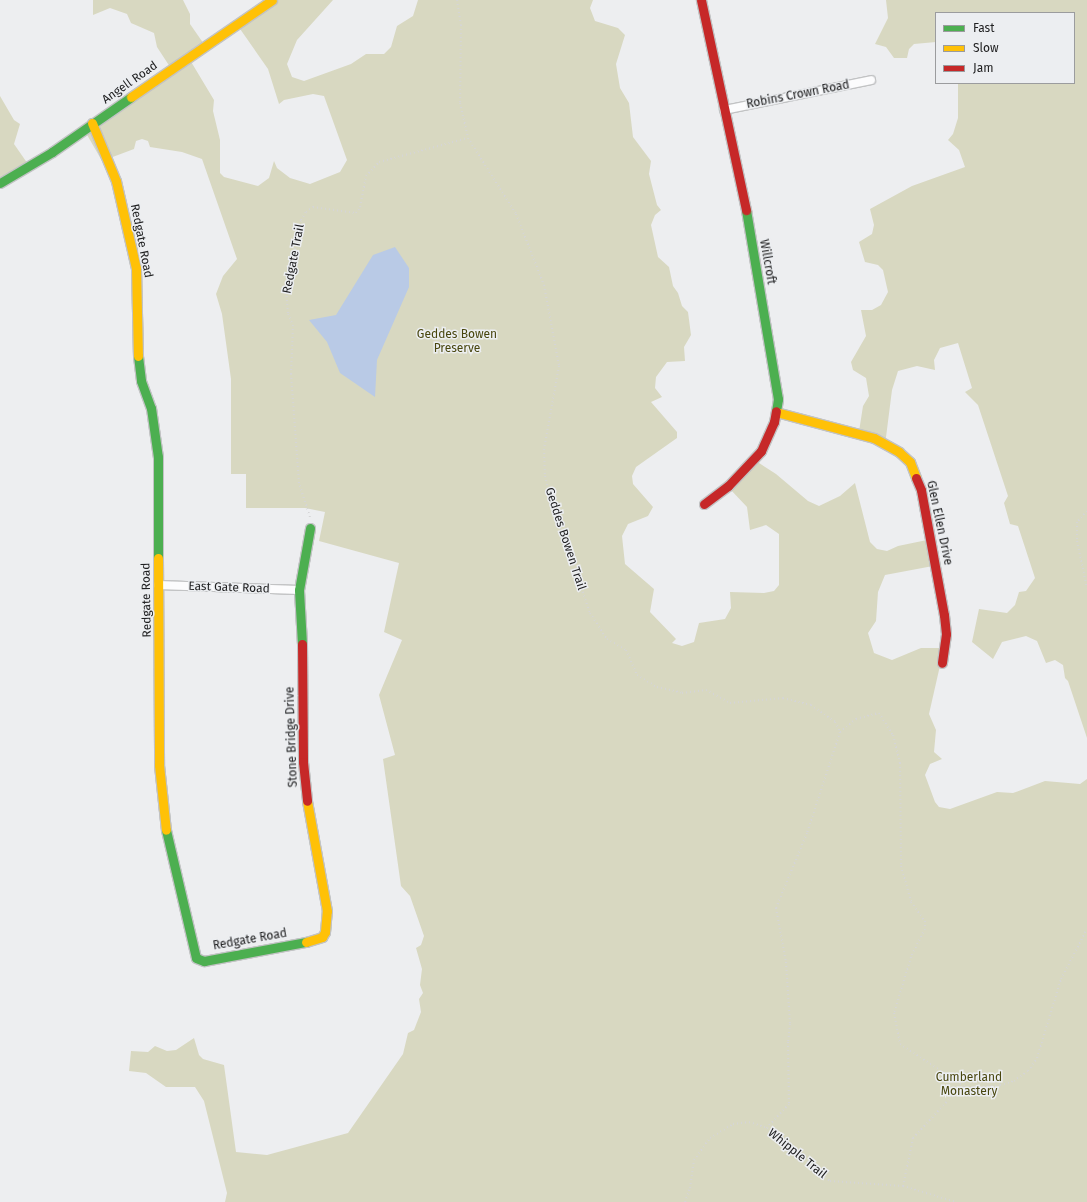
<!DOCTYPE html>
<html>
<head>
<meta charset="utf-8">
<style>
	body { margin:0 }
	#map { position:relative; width:1087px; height:1202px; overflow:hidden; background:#edeef0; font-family:"Fira Sans",sans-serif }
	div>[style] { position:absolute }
	.green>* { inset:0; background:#d8d8c1 }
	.water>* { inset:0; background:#b9cae6 }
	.path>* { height:2px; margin-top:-1px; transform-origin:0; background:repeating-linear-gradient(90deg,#d5d5d6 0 1px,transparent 0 4px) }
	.roads { filter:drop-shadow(1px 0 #c2c3c4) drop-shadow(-1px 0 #c2c3c4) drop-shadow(0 1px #c2c3c4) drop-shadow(0 -1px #c2c3c4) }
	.street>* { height:8px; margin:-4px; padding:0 4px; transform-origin:4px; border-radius:4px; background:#fcfcfd }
	.fast>* { height:9px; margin:-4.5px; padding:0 4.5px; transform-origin:4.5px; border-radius:4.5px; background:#4caf50 }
	.slow>* { height:9px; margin:-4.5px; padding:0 4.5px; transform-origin:4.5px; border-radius:4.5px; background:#ffc107 }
	.jam>* { height:9px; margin:-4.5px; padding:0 4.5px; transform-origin:4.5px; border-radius:4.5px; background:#c62828 }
	span { translate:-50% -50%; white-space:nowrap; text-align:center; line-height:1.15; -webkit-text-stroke:3px #eceef1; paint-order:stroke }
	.street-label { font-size:12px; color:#212122 }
	.park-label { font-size:12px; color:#48460e }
	.legend { position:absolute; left:935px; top:12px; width:140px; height:72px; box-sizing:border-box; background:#eceef1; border:1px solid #9b9c9e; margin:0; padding:5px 7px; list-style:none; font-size:12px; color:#212122 }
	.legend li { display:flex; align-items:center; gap:8px; height:20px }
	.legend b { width:20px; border:1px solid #9b9c9e }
</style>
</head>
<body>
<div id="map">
	<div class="green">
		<i style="clip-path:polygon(93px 0,183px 0,190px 14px,190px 24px,206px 47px,190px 60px,214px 100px,213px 111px,220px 140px,220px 173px,224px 177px,258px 186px,269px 178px,274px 161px,277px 168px,290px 178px,310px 184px,340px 172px,347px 160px,324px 96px,313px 94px,284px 100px,279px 104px,268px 69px,238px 26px,271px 0,333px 0,297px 40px,287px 64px,292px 77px,304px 81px,351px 64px,366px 54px,384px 54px,391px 47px,397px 26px,413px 16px,418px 0,593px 0,590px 8px,595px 21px,618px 28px,625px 35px,616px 64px,620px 88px,629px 103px,633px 137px,651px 161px,649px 174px,657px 205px,661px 210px,655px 215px,651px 225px,658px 257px,669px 267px,673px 286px,678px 293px,682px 306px,688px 312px,691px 335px,684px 347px,685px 361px,667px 362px,656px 377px,655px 388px,662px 397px,651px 402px,677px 432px,677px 438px,636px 467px,632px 476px,633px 484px,653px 507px,648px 516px,628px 524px,622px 536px,625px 564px,654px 589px,650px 612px,676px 639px,672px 643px,682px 646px,694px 642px,699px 623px,725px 619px,731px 608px,730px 592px,764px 593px,774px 591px,779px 585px,779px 534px,766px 525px,750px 530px,747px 507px,730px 489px,756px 461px,776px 474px,808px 501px,819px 506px,840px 496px,855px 483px,870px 542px,877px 549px,887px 551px,898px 546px,927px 540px,933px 566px,885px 575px,878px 592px,876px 621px,868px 633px,874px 653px,892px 660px,921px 648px,944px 648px,929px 714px,936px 730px,934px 752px,942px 759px,930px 764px,925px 775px,935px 802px,939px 807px,950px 809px,997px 792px,1013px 793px,1045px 781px,1080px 784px,1087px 779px,1087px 1202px,225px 1202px,227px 1193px,204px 1101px,195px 1087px,166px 1087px,146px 1073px,129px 1071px,131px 1051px,148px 1052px,155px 1046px,167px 1051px,176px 1050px,194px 1038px,199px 1055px,203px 1059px,224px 1065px,236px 1152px,267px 1155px,348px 1133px,403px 1054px,408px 1033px,414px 1030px,421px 1012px,419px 999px,423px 993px,420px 985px,422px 969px,416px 948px,421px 945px,424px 936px,410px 896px,401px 886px,383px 759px,395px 755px,379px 695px,402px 640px,384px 632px,399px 563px,319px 541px,325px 512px,305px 508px,246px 508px,246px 474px,231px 474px,231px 379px,222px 314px,216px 294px,223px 276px,237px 259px,202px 159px,182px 152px,150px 147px,148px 141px,142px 139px,136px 141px,134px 149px,102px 161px,86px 133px,172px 70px,157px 47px,154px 33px,131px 23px,127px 14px,110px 8px,93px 15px)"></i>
		<i style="clip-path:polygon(886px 0,1087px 0,1087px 738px,1068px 681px,1065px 678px,1063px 665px,1055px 660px,1046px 663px,1037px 641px,1026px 636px,1002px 642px,993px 659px,972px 642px,979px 609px,1007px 613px,1015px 605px,1019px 592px,1026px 591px,1035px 578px,1018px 526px,1010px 524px,1004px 503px,1008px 496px,978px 405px,965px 392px,972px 388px,958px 343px,940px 348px,934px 360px,935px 370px,917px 366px,898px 371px,892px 390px,885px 445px,858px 438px,863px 406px,869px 396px,866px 378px,853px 370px,851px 362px,866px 336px,861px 310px,872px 310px,881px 305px,888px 292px,883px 270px,878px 265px,865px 262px,859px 242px,872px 234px,874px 225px,870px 209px,912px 186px,965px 167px,959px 150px,948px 140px,953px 134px,958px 118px,958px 83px,1074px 83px,1074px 13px,936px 13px,936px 42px,914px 44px,909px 49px,907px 58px,894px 58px,886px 47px,875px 44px,888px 18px)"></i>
		<i style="clip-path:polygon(0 96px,14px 120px,20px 124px,14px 144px,30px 167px,0 185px)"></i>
	</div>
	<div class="water">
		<i style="clip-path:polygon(395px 247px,409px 268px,409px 287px,377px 360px,375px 397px,340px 373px,327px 342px,309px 320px,336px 315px,373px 255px)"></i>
	</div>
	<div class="path">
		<i style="left:457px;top:0;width:25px;rotate:81deg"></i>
		<i style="left:461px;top:25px;width:78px;rotate:90.7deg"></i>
		<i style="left:460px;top:103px;width:36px;rotate:77deg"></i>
		<i style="left:468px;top:138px;width:90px;rotate:57.7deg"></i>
		<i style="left:516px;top:214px;width:76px;rotate:68.5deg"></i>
		<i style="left:544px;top:285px;width:82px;rotate:79.5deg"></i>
		<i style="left:559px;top:366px;width:84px;rotate:100.2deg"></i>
		<i style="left:544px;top:449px;width:27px;rotate:88deg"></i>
		<i style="left:545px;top:476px;width:30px;rotate:76deg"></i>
		<i style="left:552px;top:505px;width:114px;rotate:70.6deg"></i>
		<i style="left:590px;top:613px;width:31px;rotate:57deg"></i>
		<i style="left:607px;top:639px;width:22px;rotate:30deg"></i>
		<i style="left:626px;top:650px;width:27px;rotate:66deg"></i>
		<i style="left:637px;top:675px;width:23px;rotate:31deg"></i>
		<i style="left:657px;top:687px;width:26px;rotate:13deg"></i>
		<i style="left:682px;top:693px;width:24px;rotate:-7deg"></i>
		<i style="left:706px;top:690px;width:27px;rotate:28deg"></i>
		<i style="left:730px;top:703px;width:53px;rotate:-5.4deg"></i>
		<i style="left:783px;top:698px;width:29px;rotate:14deg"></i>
		<i style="left:811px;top:705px;width:29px;rotate:35deg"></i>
		<i style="left:835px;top:722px;width:11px;rotate:63deg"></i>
		<i style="left:840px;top:732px;width:106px;rotate:108.1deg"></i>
		<i style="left:807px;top:833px;width:81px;rotate:112.5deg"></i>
		<i style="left:776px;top:908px;width:55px;rotate:79.5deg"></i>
		<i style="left:786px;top:962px;width:62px;rotate:86.3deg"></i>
		<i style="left:790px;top:1024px;width:18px;rotate:96deg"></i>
		<i style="left:788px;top:1042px;width:62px;rotate:89.1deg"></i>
		<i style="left:789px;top:1104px;width:33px;rotate:133deg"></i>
		<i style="left:1087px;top:511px;width:15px;rotate:132deg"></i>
		<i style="left:1077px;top:522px;width:19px;rotate:90deg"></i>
		<i style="left:1077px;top:541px;width:48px;rotate:78deg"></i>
		<i style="left:310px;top:517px;width:36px;rotate:-108deg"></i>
		<i style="left:299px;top:483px;width:109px;rotate:-94.2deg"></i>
		<i style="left:291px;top:374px;width:48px;rotate:-87.6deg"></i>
		<i style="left:293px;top:326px;width:14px;rotate:-111deg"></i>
		<i style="left:288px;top:313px;width:21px;rotate:-95deg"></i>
		<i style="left:286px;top:292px;width:74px;rotate:-78.2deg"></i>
		<i style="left:301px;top:220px;width:9px;rotate:-58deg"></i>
		<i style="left:306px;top:212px;width:9px;rotate:-36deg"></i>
		<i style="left:313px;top:207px;width:43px;rotate:7.9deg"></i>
		<i style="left:356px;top:213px;width:7px;rotate:-56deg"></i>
		<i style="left:360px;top:207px;width:32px;rotate:-79deg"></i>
		<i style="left:366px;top:176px;width:19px;rotate:-47deg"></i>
		<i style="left:379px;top:162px;width:92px;rotate:-15.1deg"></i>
		<i style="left:840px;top:732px;width:21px;rotate:-39deg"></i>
		<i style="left:856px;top:719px;width:24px;rotate:-15deg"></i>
		<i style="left:879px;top:713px;width:26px;rotate:58deg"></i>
		<i style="left:893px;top:735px;width:29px;rotate:76deg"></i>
		<i style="left:900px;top:763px;width:103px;rotate:89.4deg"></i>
		<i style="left:901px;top:866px;width:37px;rotate:74deg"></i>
		<i style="left:911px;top:902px;width:24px;rotate:54deg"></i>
		<i style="left:925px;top:921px;width:8px;rotate:90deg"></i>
		<i style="left:925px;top:929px;width:31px;rotate:117deg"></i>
		<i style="left:911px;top:957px;width:59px;rotate:106.9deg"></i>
		<i style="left:894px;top:1013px;width:32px;rotate:79deg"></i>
		<i style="left:900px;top:1044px;width:80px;rotate:33.3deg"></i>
		<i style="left:903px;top:1186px;width:49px;rotate:-78.2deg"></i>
		<i style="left:913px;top:1138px;width:57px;rotate:-47.1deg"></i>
		<i style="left:952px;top:1096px;width:17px;rotate:-28deg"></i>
		<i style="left:967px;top:1088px;width:33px;rotate:-5deg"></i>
		<i style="left:1000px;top:1085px;width:15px;rotate:-16deg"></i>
		<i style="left:1014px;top:1081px;width:17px;rotate:-36deg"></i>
		<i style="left:1028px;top:1071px;width:16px;rotate:-55deg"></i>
		<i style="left:1037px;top:1058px;width:83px;rotate:-73.1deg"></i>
		<i style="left:1061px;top:979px;width:56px;rotate:-62.5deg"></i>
		<i style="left:685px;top:1202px;width:15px;rotate:-70deg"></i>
		<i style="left:690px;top:1188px;width:28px;rotate:-82deg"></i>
		<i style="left:694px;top:1160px;width:27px;rotate:-54deg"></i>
		<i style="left:710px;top:1138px;width:27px;rotate:-31deg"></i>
		<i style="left:733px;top:1124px;width:16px;rotate:-7deg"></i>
		<i style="left:749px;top:1122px;width:19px;rotate:18deg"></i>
		<i style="left:767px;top:1128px;width:82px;rotate:40.1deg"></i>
		<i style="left:830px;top:1181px;width:73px;rotate:3.9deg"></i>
		<i style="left:903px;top:1186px;width:55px;rotate:16.8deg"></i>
	</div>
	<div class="roads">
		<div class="street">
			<i style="left:724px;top:110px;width:150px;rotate:-11.5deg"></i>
			<i style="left:158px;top:585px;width:141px;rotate:2deg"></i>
		</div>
		<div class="fast">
			<i style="left:0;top:183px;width:61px;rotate:-30.8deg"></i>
			<i style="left:52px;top:152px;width:96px;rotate:-34.8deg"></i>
			<i style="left:746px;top:210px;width:192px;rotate:80.4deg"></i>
			<i style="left:778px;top:399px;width:12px;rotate:99deg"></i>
			<i style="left:138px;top:356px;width:25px;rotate:83deg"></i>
			<i style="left:141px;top:381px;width:29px;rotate:70deg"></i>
			<i style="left:151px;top:408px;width:49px;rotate:81.9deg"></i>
			<i style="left:158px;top:457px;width:101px;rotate:90deg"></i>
			<i style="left:302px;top:644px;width:54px;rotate:-93.2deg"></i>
			<i style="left:299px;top:590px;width:63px;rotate:-79.9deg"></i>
			<i style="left:166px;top:830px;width:131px;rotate:76.8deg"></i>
			<i style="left:196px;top:958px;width:9px;rotate:21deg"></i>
			<i style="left:204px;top:961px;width:104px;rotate:-10.6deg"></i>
		</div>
		<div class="slow">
			<i style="left:131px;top:97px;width:171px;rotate:-34.5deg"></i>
			<i style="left:92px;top:123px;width:63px;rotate:67.5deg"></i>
			<i style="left:116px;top:181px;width:89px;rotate:77.1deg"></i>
			<i style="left:136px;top:268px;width:88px;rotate:88.7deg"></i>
			<i style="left:776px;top:412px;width:101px;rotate:14.9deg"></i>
			<i style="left:874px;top:438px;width:29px;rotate:29deg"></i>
			<i style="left:899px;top:452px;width:15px;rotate:42deg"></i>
			<i style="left:910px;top:462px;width:17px;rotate:69deg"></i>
			<i style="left:158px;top:558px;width:207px;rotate:89.7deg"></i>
			<i style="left:159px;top:765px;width:65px;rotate:83.9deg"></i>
			<i style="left:306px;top:942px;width:17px;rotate:-17deg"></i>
			<i style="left:322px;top:937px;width:6px;rotate:-59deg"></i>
			<i style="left:325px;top:932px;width:21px;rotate:-85deg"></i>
			<i style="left:327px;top:911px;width:112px;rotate:-100.3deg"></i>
		</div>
		<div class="jam">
			<i style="left:701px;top:0;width:215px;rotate:77.9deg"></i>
			<i style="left:916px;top:478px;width:13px;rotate:67deg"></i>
			<i style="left:921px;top:490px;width:127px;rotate:79.6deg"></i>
			<i style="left:944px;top:615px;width:19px;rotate:84deg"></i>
			<i style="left:946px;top:634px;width:29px;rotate:98deg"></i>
			<i style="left:704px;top:504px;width:30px;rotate:-37deg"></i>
			<i style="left:728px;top:486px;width:48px;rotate:-46.7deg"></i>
			<i style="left:761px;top:451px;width:32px;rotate:-66deg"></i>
			<i style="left:774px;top:422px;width:11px;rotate:-80deg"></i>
			<i style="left:302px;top:644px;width:118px;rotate:89.5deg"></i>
			<i style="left:303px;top:762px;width:39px;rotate:84deg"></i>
		</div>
	</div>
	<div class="street-label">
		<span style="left:130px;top:83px;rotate:-35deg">Angell Road</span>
		<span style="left:798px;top:95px;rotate:-11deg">Robins Crown Road</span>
		<span style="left:141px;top:241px;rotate:79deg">Redgate Road</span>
		<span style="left:294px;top:259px;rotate:-79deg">Redgate Trail</span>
		<span style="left:767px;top:262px;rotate:80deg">Willcroft</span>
		<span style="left:939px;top:523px;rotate:78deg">Glen Ellen Drive</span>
		<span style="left:565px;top:539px;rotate:72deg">Geddes Bowen Trail</span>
		<span style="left:229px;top:588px;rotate:2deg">East Gate Road</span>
		<span style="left:147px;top:600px;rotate:-91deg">Redgate Road</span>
		<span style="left:292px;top:737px;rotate:-92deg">Stone Bridge Drive</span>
		<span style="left:250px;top:940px;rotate:-10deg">Redgate Road</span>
		<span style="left:797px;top:1154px;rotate:39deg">Whipple Trail</span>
	</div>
	<div class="park-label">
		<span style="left:457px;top:342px">Geddes Bowen<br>Preserve</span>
		<span style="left:969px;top:1085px">Cumberland<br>Monastery</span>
	</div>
	<ul class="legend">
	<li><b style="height:5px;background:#4caf50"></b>Fast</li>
	<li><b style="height:5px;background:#ffc107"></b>Slow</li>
	<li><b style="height:5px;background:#c62828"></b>Jam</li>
	</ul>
</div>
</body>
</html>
